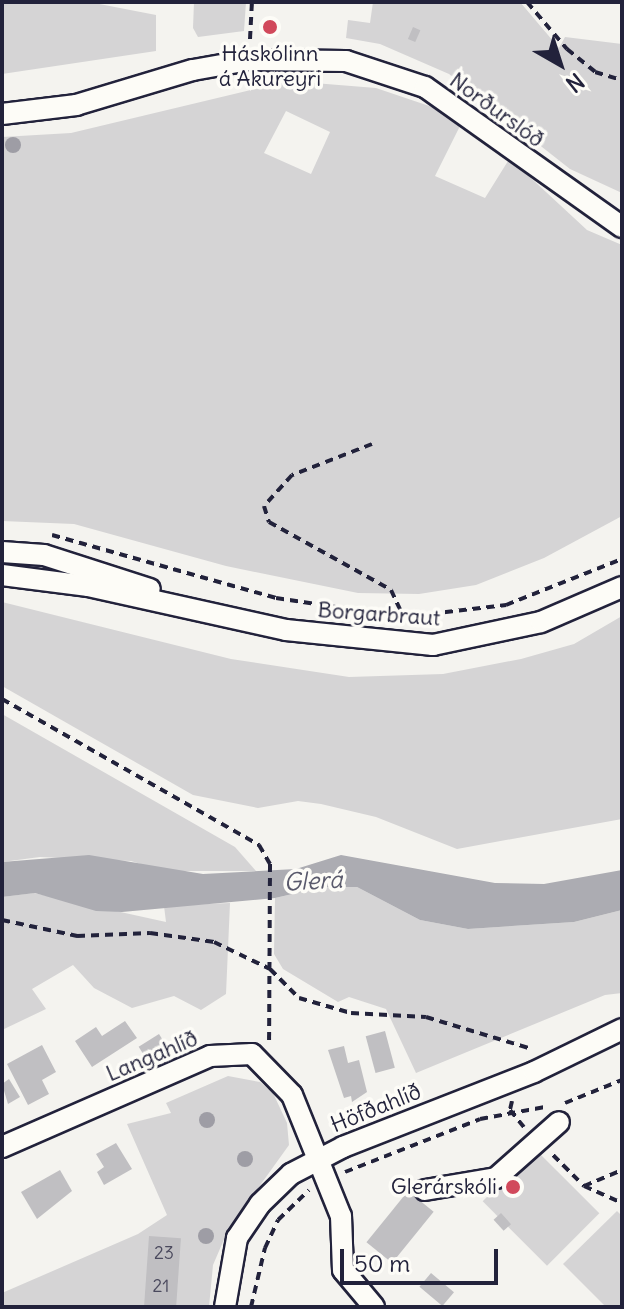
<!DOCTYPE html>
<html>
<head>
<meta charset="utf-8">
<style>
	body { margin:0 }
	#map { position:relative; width:624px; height:1309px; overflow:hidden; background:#f4f3ef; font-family:Delius,sans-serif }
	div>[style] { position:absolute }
	.green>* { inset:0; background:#d5d4d5; transform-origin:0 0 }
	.water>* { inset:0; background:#acacb2 }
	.building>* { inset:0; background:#c0bfc2; transform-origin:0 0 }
	.path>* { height:4px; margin-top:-2px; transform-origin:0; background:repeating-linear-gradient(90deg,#22223b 0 8px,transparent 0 14px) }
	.roads { filter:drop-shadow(2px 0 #22223b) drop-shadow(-2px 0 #22223b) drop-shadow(0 2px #22223b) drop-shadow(0 -2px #22223b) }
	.minor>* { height:20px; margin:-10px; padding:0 10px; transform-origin:10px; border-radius:10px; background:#fdfcf7 }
	.trees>* { width:16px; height:16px; margin:-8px; border-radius:50%; background:#9e9da5 }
	.dots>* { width:22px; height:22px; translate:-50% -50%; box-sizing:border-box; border:4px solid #fdfcf7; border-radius:50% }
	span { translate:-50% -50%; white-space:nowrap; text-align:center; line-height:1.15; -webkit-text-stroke:7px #fdfcf7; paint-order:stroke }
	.number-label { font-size:18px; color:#4a495d }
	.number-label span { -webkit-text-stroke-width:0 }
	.poi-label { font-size:22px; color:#22223b }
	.right { translate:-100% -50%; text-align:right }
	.street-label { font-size:22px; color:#22223b }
	.water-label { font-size:24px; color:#59596b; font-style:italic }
	.frame { position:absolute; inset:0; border:4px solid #22223b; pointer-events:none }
	.north { position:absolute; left:520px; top:24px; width:80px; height:80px; -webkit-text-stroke:6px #fdfcf7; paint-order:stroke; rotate:141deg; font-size:22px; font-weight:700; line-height:32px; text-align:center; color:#22223b }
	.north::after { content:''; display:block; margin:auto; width:28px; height:36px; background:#22223b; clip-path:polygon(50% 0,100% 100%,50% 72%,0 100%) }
	.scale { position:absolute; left:340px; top:1249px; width:158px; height:36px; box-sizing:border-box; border:4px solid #22223b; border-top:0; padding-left:10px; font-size:24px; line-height:28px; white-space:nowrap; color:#22223b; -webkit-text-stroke:6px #fdfcf7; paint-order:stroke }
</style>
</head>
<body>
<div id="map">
	<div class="green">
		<i style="clip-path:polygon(2px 2px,89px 2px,156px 15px,156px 51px,2px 74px)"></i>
		<i style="clip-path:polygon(194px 2px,246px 2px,244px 31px,198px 37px,193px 28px)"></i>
		<i style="clip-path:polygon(373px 2px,520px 2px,559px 48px,565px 37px,622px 44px,622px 193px,570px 169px,449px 74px,380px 44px,346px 38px,348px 20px,370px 23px)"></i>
		<i style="clip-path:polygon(evenodd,289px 81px,376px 88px,444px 111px,519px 167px,587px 230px,622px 245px,622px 516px,544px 558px,476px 585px,419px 594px,358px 593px,226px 566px,74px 524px,2px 521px,2px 137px,71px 133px,289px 81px,286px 111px,330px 132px,311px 174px,264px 153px,286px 111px,289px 81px,461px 124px,508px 161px,485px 198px,435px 176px,461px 124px)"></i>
		<i style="clip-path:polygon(2px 602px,231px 659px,349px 677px,443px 674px,521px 659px,574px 644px,622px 616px,622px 819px,457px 849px,376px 817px,321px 804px,298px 801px,258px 808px,193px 795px,2px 686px)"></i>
		<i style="clip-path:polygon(2px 714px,235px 847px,256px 871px,163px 871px,131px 861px,40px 857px,2px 862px)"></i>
		<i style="clip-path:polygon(323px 887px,357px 887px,420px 920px,468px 929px,574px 922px,622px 910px,622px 993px,605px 995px,416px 1073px,386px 1009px,349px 997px,338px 1002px,283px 969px,274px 954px,275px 898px)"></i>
		<i style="clip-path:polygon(34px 893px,166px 922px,164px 906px,230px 903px,226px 994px,201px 1010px,174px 996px,132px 1008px,94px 988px,73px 965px,32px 989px,46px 1009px,2px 1030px,2px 897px)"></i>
		<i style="clip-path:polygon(228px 1076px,260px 1082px,273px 1093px,287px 1123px,289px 1145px,228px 1230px,213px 1265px,209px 1307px,2px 1307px,2px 1293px,138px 1234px,167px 1215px,127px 1124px,171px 1113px,166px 1103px)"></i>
		<i style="left:535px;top:1149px;width:91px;height:74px;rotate:45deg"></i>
		<i style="clip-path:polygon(617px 1211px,622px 1216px,622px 1307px,606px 1307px,563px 1264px)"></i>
	</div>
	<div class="water">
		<i style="clip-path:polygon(89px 855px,203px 874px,296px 869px,341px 855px,495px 883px,544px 884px,622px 870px,622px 910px,574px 922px,468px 929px,420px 920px,357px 887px,323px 887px,275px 898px,122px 912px,96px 911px,35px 893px,2px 897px,2px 862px)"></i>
	</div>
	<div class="building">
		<i style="left:413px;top:27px;width:8px;height:13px;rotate:23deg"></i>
		<i style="clip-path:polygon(125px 1021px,137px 1038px,92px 1067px,75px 1041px,96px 1027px,102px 1036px)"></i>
		<i style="left:385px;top:1031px;width:38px;height:20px;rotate:75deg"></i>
		<i style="left:159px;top:1034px;width:15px;height:24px;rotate:58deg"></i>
		<i style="clip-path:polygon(42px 1045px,56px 1072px,42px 1080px,49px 1094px,28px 1105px,7px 1064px)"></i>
		<i style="clip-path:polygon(344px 1046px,348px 1063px,359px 1060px,367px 1092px,352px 1102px,351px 1096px,344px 1098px,328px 1050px)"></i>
		<i style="clip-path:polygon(9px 1079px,20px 1097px,8px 1104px,2px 1084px)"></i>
		<i style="clip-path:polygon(116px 1143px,132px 1169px,104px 1185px,97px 1172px,104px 1167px,96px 1154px)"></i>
		<i style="clip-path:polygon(60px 1170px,72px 1191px,37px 1219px,21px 1192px)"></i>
		<i style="left:408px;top:1191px;width:33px;height:66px;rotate:39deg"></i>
		<i style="left:501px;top:1213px;width:15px;height:10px;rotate:48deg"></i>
		<i style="left:149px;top:1236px;width:32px;height:71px;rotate:4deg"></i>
		<i style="left:431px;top:1273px;width:30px;height:18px;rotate:40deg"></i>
	</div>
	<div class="path">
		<i style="left:527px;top:2px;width:62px;rotate:49.6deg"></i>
		<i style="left:567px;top:49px;width:36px;rotate:39deg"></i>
		<i style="left:595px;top:72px;width:28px;rotate:17deg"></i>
		<i style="left:250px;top:39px;width:37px;rotate:-87deg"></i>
		<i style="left:372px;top:444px;width:86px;rotate:158.8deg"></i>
		<i style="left:292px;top:475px;width:42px;rotate:132.1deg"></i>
		<i style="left:264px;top:506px;width:17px;rotate:73deg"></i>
		<i style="left:269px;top:522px;width:140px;rotate:29.1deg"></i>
		<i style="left:391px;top:590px;width:29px;rotate:65deg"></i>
		<i style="left:52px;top:535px;width:233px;rotate:15.7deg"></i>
		<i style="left:276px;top:598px;width:128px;rotate:8.5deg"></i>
		<i style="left:403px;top:617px;width:104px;rotate:-6.6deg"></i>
		<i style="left:506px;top:605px;width:125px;rotate:-21.6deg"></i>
		<i style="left:2px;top:699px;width:296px;rotate:29.6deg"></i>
		<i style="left:259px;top:845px;width:22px;rotate:60deg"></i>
		<i style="left:270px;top:864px;width:180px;rotate:90.3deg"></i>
		<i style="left:2px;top:920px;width:77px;rotate:12deg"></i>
		<i style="left:77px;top:936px;width:73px;rotate:-2.4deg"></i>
		<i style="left:150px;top:933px;width:65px;rotate:8deg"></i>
		<i style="left:214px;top:942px;width:62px;rotate:25.7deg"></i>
		<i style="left:270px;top:969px;width:41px;rotate:45deg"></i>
		<i style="left:299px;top:998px;width:54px;rotate:16.1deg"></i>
		<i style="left:351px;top:1013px;width:75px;rotate:3.1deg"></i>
		<i style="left:426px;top:1017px;width:108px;rotate:16.8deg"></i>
		<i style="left:512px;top:1101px;width:9px;rotate:103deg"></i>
		<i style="left:510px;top:1110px;width:22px;rotate:51deg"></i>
		<i style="left:565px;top:1103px;width:61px;rotate:-22deg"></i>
		<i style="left:553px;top:1155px;width:44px;rotate:45deg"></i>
		<i style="left:584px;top:1186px;width:42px;rotate:24.1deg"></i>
		<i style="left:345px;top:1172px;width:145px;rotate:-21.4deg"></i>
		<i style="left:480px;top:1119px;width:66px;rotate:-10.5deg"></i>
		<i style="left:584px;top:1186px;width:41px;rotate:-22.8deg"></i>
		<i style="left:251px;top:1307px;width:61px;rotate:-76.7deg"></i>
		<i style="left:265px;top:1248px;width:31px;rotate:-65deg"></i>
		<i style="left:278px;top:1220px;width:43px;rotate:-44.1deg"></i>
	</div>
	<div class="roads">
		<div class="minor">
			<i style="left:2px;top:114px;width:75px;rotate:-6.9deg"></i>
			<i style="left:76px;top:105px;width:122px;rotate:-16.7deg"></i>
			<i style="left:193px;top:70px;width:57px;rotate:-10.1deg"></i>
			<i style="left:249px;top:60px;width:97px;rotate:0.6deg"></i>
			<i style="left:346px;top:61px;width:83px;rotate:18.2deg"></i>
			<i style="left:425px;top:87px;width:242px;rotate:35.4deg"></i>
			<i style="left:2px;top:552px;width:42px;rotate:4.1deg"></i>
			<i style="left:44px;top:555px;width:111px;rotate:17.8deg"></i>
			<i style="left:2px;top:575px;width:87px;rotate:7.3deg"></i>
			<i style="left:88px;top:586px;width:203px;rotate:12.5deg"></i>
			<i style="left:286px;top:630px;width:148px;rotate:5.8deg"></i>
			<i style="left:433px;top:645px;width:110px;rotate:-12deg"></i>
			<i style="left:541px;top:622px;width:88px;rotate:-23.4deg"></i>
			<i style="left:2px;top:1147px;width:227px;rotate:-23.6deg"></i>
			<i style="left:210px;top:1056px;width:42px;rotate:-2.7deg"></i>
			<i style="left:252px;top:1054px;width:57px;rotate:45.7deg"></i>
			<i style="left:292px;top:1095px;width:131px;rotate:68deg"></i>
			<i style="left:341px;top:1216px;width:54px;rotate:87.9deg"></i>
			<i style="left:343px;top:1270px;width:48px;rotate:50deg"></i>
			<i style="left:425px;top:1190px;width:72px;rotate:-9.6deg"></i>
			<i style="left:496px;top:1178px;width:84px;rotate:-41.6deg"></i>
			<i style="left:225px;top:1307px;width:70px;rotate:-80.1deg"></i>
			<i style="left:237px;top:1238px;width:41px;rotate:-55.9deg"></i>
			<i style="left:260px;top:1204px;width:43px;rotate:-44.1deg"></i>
			<i style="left:291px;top:1174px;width:59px;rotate:-27.4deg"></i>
			<i style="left:343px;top:1147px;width:205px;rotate:-21.4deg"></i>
			<i style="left:534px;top:1072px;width:98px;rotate:-26deg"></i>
		</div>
	</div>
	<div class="trees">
		<i style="left:13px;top:145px"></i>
		<i style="left:207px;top:1120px"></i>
		<i style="left:245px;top:1159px"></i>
		<i style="left:206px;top:1236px"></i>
	</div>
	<div class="dots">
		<i style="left:270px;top:27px;background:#d1495b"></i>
		<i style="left:513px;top:1187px;background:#d1495b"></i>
	</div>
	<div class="number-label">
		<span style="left:164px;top:1253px">23</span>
		<span style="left:161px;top:1286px">21</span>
	</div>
	<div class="poi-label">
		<span style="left:270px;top:66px">Háskólinn<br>á Akureyri</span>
		<span class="right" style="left:497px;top:1187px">Glerárskóli</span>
	</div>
	<div class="street-label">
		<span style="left:497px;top:110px;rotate:36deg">Norðurslóð</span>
		<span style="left:379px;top:614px;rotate:4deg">Borgarbraut</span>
		<span style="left:152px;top:1056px;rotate:-23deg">Langahlíð</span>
		<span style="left:376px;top:1108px;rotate:-22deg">Höfðahlíð</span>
	</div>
	<div class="water-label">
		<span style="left:313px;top:881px;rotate:-3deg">Glerá</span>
	</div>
	<div class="frame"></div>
	<div class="north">N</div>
	<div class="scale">50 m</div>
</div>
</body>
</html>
